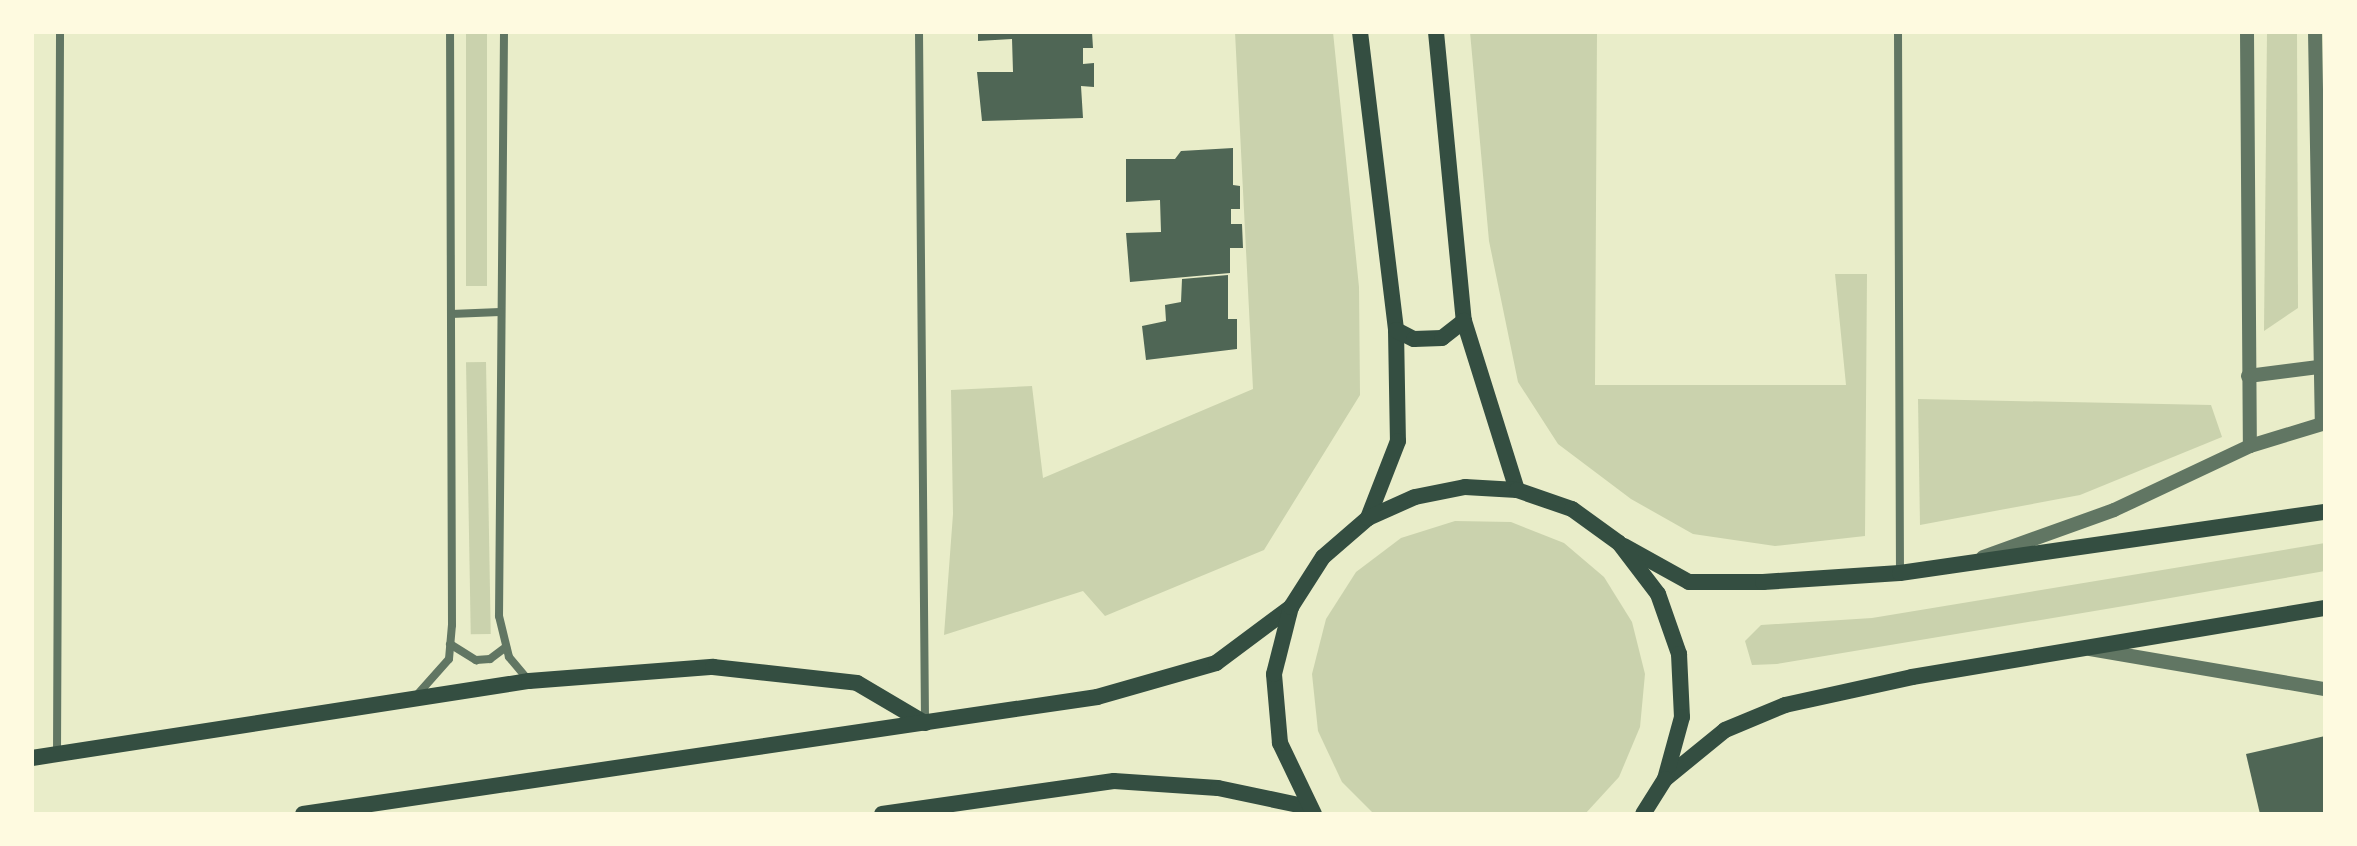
<!DOCTYPE html>
<html>
<head>
<meta charset="utf-8">
<style>
	body { margin:0 }
	#map { position:relative; width:2357px; height:846px; overflow:hidden; background:#e9edc9; font-family:"Public Sans",sans-serif }
	div>[style] { position:absolute }
	.green>* { inset:0; background:#cad2ad; transform-origin:0 0 }
	.building>* { inset:0; background:#4f6655 }
	.minor>* { height:8px; margin:-4px; padding:0 4px; transform-origin:4px; border-radius:4px; background:#617663 }
	.tertiary>* { height:14px; margin:-7px; padding:0 7px; transform-origin:7px; border-radius:7px; background:#617663 }
	.secondary>* { height:16px; margin:-8px; padding:0 8px; transform-origin:8px; border-radius:8px; background:#344e41 }
	span { translate:-50% -50%; white-space:nowrap; text-align:center; line-height:1.15; -webkit-text-stroke:6px #fefae0; paint-order:stroke }
	.frame { position:absolute; inset:0; border:34px solid #fefae0; pointer-events:none }
</style>
</head>
<body>
<div id="map">
	<div class="green">
		<i style="left:466px;top:32px;width:21px;height:254px"></i>
		<i style="clip-path:polygon(1235px 32px,1333px 32px,1359px 287px,1360px 395px,1264px 550px,1105px 616px,1083px 591px,944px 635px,953px 514px,951px 390px,1032px 386px,1043px 478px,1253px 389px)"></i>
		<i style="clip-path:polygon(1470px 32px,1597px 32px,1595px 385px,1846px 385px,1835px 274px,1867px 274px,1865px 536px,1775px 546px,1693px 534px,1631px 499px,1558px 444px,1518px 382px,1489px 241px)"></i>
		<i style="clip-path:polygon(2267px 32px,2297px 32px,2298px 308px,2264px 331px)"></i>
		<i style="left:486px;top:362px;width:272px;height:20px;rotate:89deg"></i>
		<i style="clip-path:polygon(1918px 399px,2211px 405px,2222px 437px,2080px 495px,1920px 525px)"></i>
		<i style="clip-path:polygon(1455px 521px,1511px 522px,1564px 543px,1604px 577px,1632px 622px,1645px 674px,1640px 727px,1619px 777px,1585px 814px,1374px 814px,1342px 782px,1318px 731px,1312px 674px,1326px 619px,1356px 572px,1401px 538px)"></i>
		<i style="clip-path:polygon(2325px 543px,2325px 571px,2130px 605px,1777px 664px,1752px 665px,1745px 641px,1761px 625px,1872px 618px)"></i>
	</div>
	<div class="building">
		<i style="clip-path:polygon(978px 32px,1092px 32px,1093px 48px,1083px 48px,1083px 64px,1094px 63px,1094px 87px,1081px 86px,1083px 118px,982px 121px,977px 72px,1013px 72px,1012px 39px,978px 41px)"></i>
		<i style="clip-path:polygon(1233px 148px,1233px 185px,1240px 186px,1240px 209px,1231px 209px,1231px 224px,1242px 224px,1243px 248px,1230px 248px,1230px 273px,1130px 282px,1126px 233px,1161px 232px,1160px 200px,1126px 202px,1126px 159px,1175px 159px,1181px 151px)"></i>
		<i style="clip-path:polygon(1228px 275px,1228px 319px,1237px 319px,1237px 349px,1146px 360px,1142px 326px,1166px 321px,1165px 305px,1181px 302px,1182px 279px)"></i>
		<i style="clip-path:polygon(2325px 736px,2325px 814px,2260px 814px,2246px 754px)"></i>
	</div>
	<div class="minor">
		<i style="left:504px;top:32px;width:584px;rotate:90.49deg"></i>
		<i style="left:499px;top:616px;width:42px;rotate:76.3deg"></i>
		<i style="left:509px;top:657px;width:31px;rotate:50deg"></i>
		<i style="left:919px;top:32px;width:690px;rotate:89.5deg"></i>
		<i style="left:1898px;top:32px;width:541px;rotate:89.79deg"></i>
		<i style="left:451px;top:314px;width:49px;rotate:-2.3deg"></i>
		<i style="left:450px;top:644px;width:31px;rotate:32deg"></i>
		<i style="left:476px;top:660px;width:14px;rotate:-4deg"></i>
		<i style="left:490px;top:659px;width:20px;rotate:-37deg"></i>
		<i style="left:417px;top:695px;width:48px;rotate:-48.4deg"></i>
		<i style="left:449px;top:659px;width:34px;rotate:-85deg"></i>
		<i style="left:452px;top:625px;width:593px;rotate:-90.19deg"></i>
		<i style="left:57px;top:754px;width:722px;rotate:-89.76deg"></i>
	</div>
	<div class="tertiary">
		<i style="left:2247px;top:32px;width:414px;rotate:89.6deg"></i>
		<i style="left:2315px;top:32px;width:391px;rotate:89deg"></i>
		<i style="left:2248px;top:376px;width:71px;rotate:-7.3deg"></i>
		<i style="left:1983px;top:557px;width:139px;rotate:-19.7deg"></i>
		<i style="left:2114px;top:510px;width:150px;rotate:-25.2deg"></i>
		<i style="left:2250px;top:446px;width:78px;rotate:-17deg"></i>
		<i style="left:2090px;top:649px;width:238px;rotate:9.7deg"></i>
	</div>
	<div class="secondary">
		<i style="left:1360px;top:32px;width:300px;rotate:83.1deg"></i>
		<i style="left:1396px;top:330px;width:111px;rotate:89deg"></i>
		<i style="left:1398px;top:441px;width:83px;rotate:111.3deg"></i>
		<i style="left:1436px;top:32px;width:290px;rotate:84.5deg"></i>
		<i style="left:1464px;top:321px;width:177px;rotate:72.6deg"></i>
		<i style="left:1396px;top:330px;width:20px;rotate:27deg"></i>
		<i style="left:1414px;top:339px;width:28px;rotate:-2deg"></i>
		<i style="left:1442px;top:338px;width:28px;rotate:-38deg"></i>
		<i style="left:1624px;top:546px;width:74px;rotate:29deg"></i>
		<i style="left:1689px;top:582px;width:74px"></i>
		<i style="left:1763px;top:582px;width:137px;rotate:-3.8deg"></i>
		<i style="left:1900px;top:573px;width:429px;rotate:-8.2deg"></i>
		<i style="left:32px;top:758px;width:503px;rotate:-8.81deg"></i>
		<i style="left:529px;top:681px;width:185px;rotate:-4.4deg"></i>
		<i style="left:713px;top:667px;width:145px;rotate:6.3deg"></i>
		<i style="left:857px;top:683px;width:79px;rotate:30.5deg"></i>
		<i style="left:1665px;top:779px;width:77px;rotate:-39.2deg"></i>
		<i style="left:1725px;top:730px;width:65px;rotate:-22.6deg"></i>
		<i style="left:1785px;top:705px;width:130px;rotate:-12.4deg"></i>
		<i style="left:1912px;top:677px;width:419px;rotate:-9.5deg"></i>
		<i style="left:303px;top:814px;width:803px;rotate:-8.38deg"></i>
		<i style="left:1097px;top:697px;width:124px;rotate:-15.9deg"></i>
		<i style="left:1216px;top:663px;width:94px;rotate:-36.7deg"></i>
		<i style="left:882px;top:814px;width:234px;rotate:-8.1deg"></i>
		<i style="left:1114px;top:781px;width:104px;rotate:3.9deg"></i>
		<i style="left:1218px;top:788px;width:92px;rotate:11.9deg"></i>
		<i style="left:1314px;top:814px;width:79px;rotate:-115.6deg"></i>
		<i style="left:1280px;top:743px;width:69px;rotate:-95deg"></i>
		<i style="left:1274px;top:674px;width:69px;rotate:-75.8deg"></i>
		<i style="left:1291px;top:607px;width:59px;rotate:-57.4deg"></i>
		<i style="left:1323px;top:557px;width:60px;rotate:-40.9deg"></i>
		<i style="left:1368px;top:518px;width:51px;rotate:-24.1deg"></i>
		<i style="left:1415px;top:497px;width:51px;rotate:-11.3deg"></i>
		<i style="left:1465px;top:487px;width:52px;rotate:3.3deg"></i>
		<i style="left:1517px;top:490px;width:58px;rotate:19.1deg"></i>
		<i style="left:1572px;top:509px;width:58px;rotate:35.9deg"></i>
		<i style="left:1619px;top:543px;width:64px;rotate:52.6deg"></i>
		<i style="left:1658px;top:594px;width:64px;rotate:70.7deg"></i>
		<i style="left:1679px;top:654px;width:63px;rotate:87.3deg"></i>
		<i style="left:1682px;top:717px;width:64px;rotate:105.3deg"></i>
		<i style="left:1665px;top:779px;width:41px;rotate:122.2deg"></i>
	</div>
	<div class="frame"></div>
</div>
</body>
</html>
